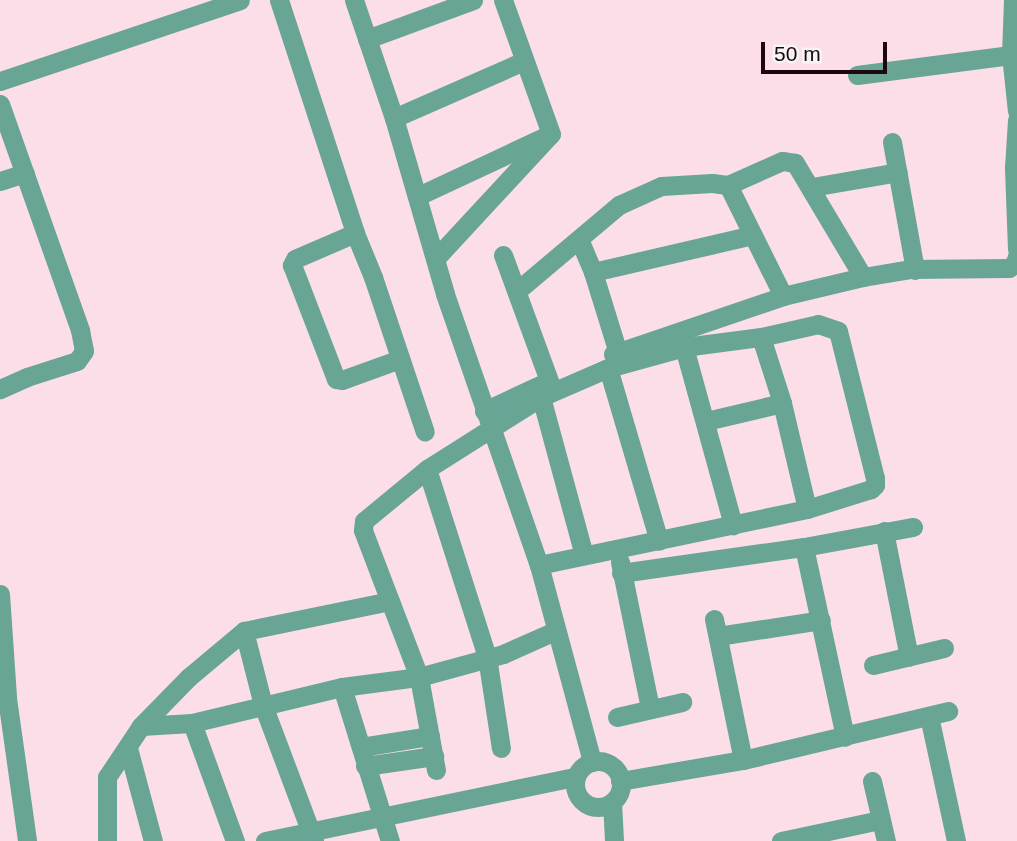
<!DOCTYPE html>
<html>
<head>
<meta charset="utf-8">
<style>
	body { margin:0 }
	#map { position:relative; width:1017px; height:841px; overflow:hidden; background:#fcdee8; font-family:Arial,sans-serif }
	div>[style] { position:absolute }
	.street>* { height:19px; margin:-9.5px; padding:0 9.5px; transform-origin:9.5px; border-radius:9.5px; background:#68a595 }
	.street>.ring { margin:-9.5px; padding:0; box-sizing:content-box; background:none; border:19px solid #68a595; border-radius:50% }
	span { translate:-50% -50%; white-space:nowrap; text-align:center; line-height:1.15; -webkit-text-stroke:7px #f4f5f4; paint-order:stroke }
	.scale { position:absolute; left:761px; top:42px; width:126px; height:32px; box-sizing:border-box; border:4px solid #1f0711; border-top:0; padding-left:9px; font-size:21px; line-height:24px; white-space:nowrap; color:#1f0711; -webkit-text-stroke:5px #f4f5f4; paint-order:stroke }
</style>
</head>
<body>
<div id="map">
	<div class="street">
		<i style="left:279px;top:0;width:245px;rotate:71.9deg"></i>
		<i style="left:355px;top:233px;width:48px;rotate:67.8deg"></i>
		<i style="left:373px;top:277px;width:163px;rotate:71.5deg"></i>
		<i style="left:354px;top:0;width:125px;rotate:71.3deg"></i>
		<i style="left:394px;top:118px;width:183px;rotate:73.8deg"></i>
		<i style="left:445px;top:294px;width:287px;rotate:70.9deg"></i>
		<i style="left:539px;top:565px;width:204px;rotate:74.9deg"></i>
		<i style="left:1013px;top:0;width:55px;rotate:92.1deg"></i>
		<i style="left:1011px;top:55px;width:56px;rotate:83.9deg"></i>
		<i style="left:367px;top:39px;width:113px;rotate:-20.2deg"></i>
		<i style="left:857px;top:75px;width:155px;rotate:-7.4deg"></i>
		<i style="left:0;top:81px;width:253px;rotate:-18.6deg"></i>
		<i style="left:0;top:104px;width:240px;rotate:70.5deg"></i>
		<i style="left:80px;top:330px;width:21px;rotate:79deg"></i>
		<i style="left:84px;top:351px;width:12px;rotate:125deg"></i>
		<i style="left:77px;top:361px;width:52px;rotate:162.3deg"></i>
		<i style="left:27px;top:377px;width:30px;rotate:156deg"></i>
		<i style="left:394px;top:118px;width:142px;rotate:-23.7deg"></i>
		<i style="left:1017px;top:120px;width:48px;rotate:93.6deg"></i>
		<i style="left:1014px;top:168px;width:81px;rotate:87.9deg"></i>
		<i style="left:892px;top:142px;width:130px;rotate:79.8deg"></i>
		<i style="left:0;top:181px;width:26px;rotate:-18deg"></i>
		<i style="left:812px;top:187px;width:87px;rotate:-9.9deg"></i>
		<i style="left:418px;top:196px;width:139px;rotate:-25.1deg"></i>
		<i style="left:355px;top:233px;width:65px;rotate:156.6deg"></i>
		<i style="left:295px;top:259px;width:7px;rotate:117deg"></i>
		<i style="left:292px;top:265px;width:122px;rotate:68.9deg"></i>
		<i style="left:336px;top:379px;width:6px;rotate:9deg"></i>
		<i style="left:342px;top:380px;width:62px;rotate:-19.9deg"></i>
		<i style="left:579px;top:239px;width:36px;rotate:67deg"></i>
		<i style="left:593px;top:272px;width:85px;rotate:72.8deg"></i>
		<i style="left:503px;top:255px;width:134px;rotate:69.9deg"></i>
		<i style="left:436px;top:258px;width:169px;rotate:-47.2deg"></i>
		<i style="left:551px;top:134px;width:142px;rotate:-109.7deg"></i>
		<i style="left:593px;top:272px;width:164px;rotate:-13deg"></i>
		<i style="left:863px;top:277px;width:49px;rotate:-9.5deg"></i>
		<i style="left:911px;top:269px;width:98px;rotate:-0.6deg"></i>
		<i style="left:1009px;top:268px;width:8px;rotate:-40deg"></i>
		<i style="left:1015px;top:263px;width:7px;rotate:-74deg"></i>
		<i style="left:518px;top:290px;width:132px;rotate:-40.1deg"></i>
		<i style="left:619px;top:205px;width:46px;rotate:-24.3deg"></i>
		<i style="left:661px;top:186px;width:51px;rotate:-3.4deg"></i>
		<i style="left:712px;top:183px;width:16px;rotate:7deg"></i>
		<i style="left:728px;top:185px;width:124px;rotate:63.6deg"></i>
		<i style="left:761px;top:337px;width:69px;rotate:72.3deg"></i>
		<i style="left:782px;top:403px;width:109px;rotate:76.7deg"></i>
		<i style="left:684px;top:347px;width:185px;rotate:74.6deg"></i>
		<i style="left:613px;top:354px;width:180px;rotate:-18.8deg"></i>
		<i style="left:783px;top:296px;width:82px;rotate:-13.4deg"></i>
		<i style="left:863px;top:277px;width:133px;rotate:-120.8deg"></i>
		<i style="left:795px;top:163px;width:13px;rotate:-171deg"></i>
		<i style="left:782px;top:161px;width:59px;rotate:156deg"></i>
		<i style="left:608px;top:368px;width:180px;rotate:73.6deg"></i>
		<i style="left:541px;top:397px;width:164px;rotate:74.8deg"></i>
		<i style="left:484px;top:411px;width:62px;rotate:-24.9deg"></i>
		<i style="left:706px;top:421px;width:78px;rotate:-13.3deg"></i>
		<i style="left:427px;top:469px;width:197px;rotate:72.3deg"></i>
		<i style="left:487px;top:657px;width:92px;rotate:81.3deg"></i>
		<i style="left:884px;top:531px;width:128px;rotate:78.8deg"></i>
		<i style="left:804px;top:547px;width:194px;rotate:77.8deg"></i>
		<i style="left:620px;top:562px;width:149px;rotate:78.4deg"></i>
		<i style="left:621px;top:573px;width:185px;rotate:-8.1deg"></i>
		<i style="left:804px;top:547px;width:111px;rotate:-10.4deg"></i>
		<i style="left:0;top:594px;width:104px;rotate:86.1deg"></i>
		<i style="left:7px;top:698px;width:144px;rotate:82deg"></i>
		<i style="left:714px;top:619px;width:144px;rotate:78.4deg"></i>
		<i style="left:244px;top:631px;width:76px;rotate:75.6deg"></i>
		<i style="left:263px;top:705px;width:145px;rotate:69.4deg"></i>
		<i style="left:718px;top:636px;width:104px;rotate:-8.8deg"></i>
		<i style="left:873px;top:665px;width:73px;rotate:-13.5deg"></i>
		<i style="left:342px;top:687px;width:161px;rotate:72.7deg"></i>
		<i style="left:929px;top:716px;width:128px;rotate:77.8deg"></i>
		<i style="left:617px;top:717px;width:67px;rotate:-13deg"></i>
		<i style="left:192px;top:723px;width:126px;rotate:70deg"></i>
		<i style="left:141px;top:726px;width:51px;rotate:-3.4deg"></i>
		<i style="left:192px;top:723px;width:154px;rotate:-13.5deg"></i>
		<i style="left:342px;top:687px;width:78px;rotate:-7.4deg"></i>
		<i style="left:419px;top:677px;width:87px;rotate:-15.3deg"></i>
		<i style="left:503px;top:654px;width:57px;rotate:-23.9deg"></i>
		<i style="left:361px;top:747px;width:70px;rotate:-9.1deg"></i>
		<i style="left:128px;top:748px;width:96px;rotate:75deg"></i>
		<i class="ring" style="left:575px;top:761px;width:27px;height:27px"></i>
		<i style="left:365px;top:766px;width:70px;rotate:-8.2deg"></i>
		<i style="left:436px;top:770px;width:95px;rotate:-100.4deg"></i>
		<i style="left:419px;top:677px;width:157px;rotate:-110.9deg"></i>
		<i style="left:363px;top:530px;width:9px;rotate:-84deg"></i>
		<i style="left:364px;top:521px;width:82px;rotate:-39.5deg"></i>
		<i style="left:427px;top:469px;width:135px;rotate:-32.3deg"></i>
		<i style="left:541px;top:397px;width:73px;rotate:-23.4deg"></i>
		<i style="left:608px;top:368px;width:79px;rotate:-15.4deg"></i>
		<i style="left:684px;top:347px;width:78px;rotate:-7.4deg"></i>
		<i style="left:761px;top:337px;width:58px;rotate:-12.8deg"></i>
		<i style="left:818px;top:324px;width:21px;rotate:19deg"></i>
		<i style="left:838px;top:331px;width:152px;rotate:75.9deg"></i>
		<i style="left:875px;top:478px;width:7px;rotate:90deg"></i>
		<i style="left:875px;top:485px;width:6px;rotate:135deg"></i>
		<i style="left:871px;top:489px;width:67px;rotate:162.6deg"></i>
		<i style="left:807px;top:509px;width:274px;rotate:168.2deg"></i>
		<i style="left:620px;top:781px;width:125px;rotate:-9.7deg"></i>
		<i style="left:743px;top:760px;width:211px;rotate:-13.4deg"></i>
		<i style="left:872px;top:781px;width:62px;rotate:76.9deg"></i>
		<i style="left:612px;top:802px;width:39px;rotate:87deg"></i>
		<i style="left:107px;top:841px;width:64px;rotate:-90deg"></i>
		<i style="left:107px;top:777px;width:61px;rotate:-56.3deg"></i>
		<i style="left:141px;top:726px;width:69px;rotate:-45.6deg"></i>
		<i style="left:189px;top:677px;width:72px;rotate:-39.9deg"></i>
		<i style="left:244px;top:631px;width:149px;rotate:-11.6deg"></i>
		<i style="left:265px;top:841px;width:317px;rotate:-11.7deg"></i>
		<i style="left:781px;top:841px;width:101px;rotate:-12deg"></i>
	</div>
	<div class="scale">50 m</div>
</div>
</body>
</html>
